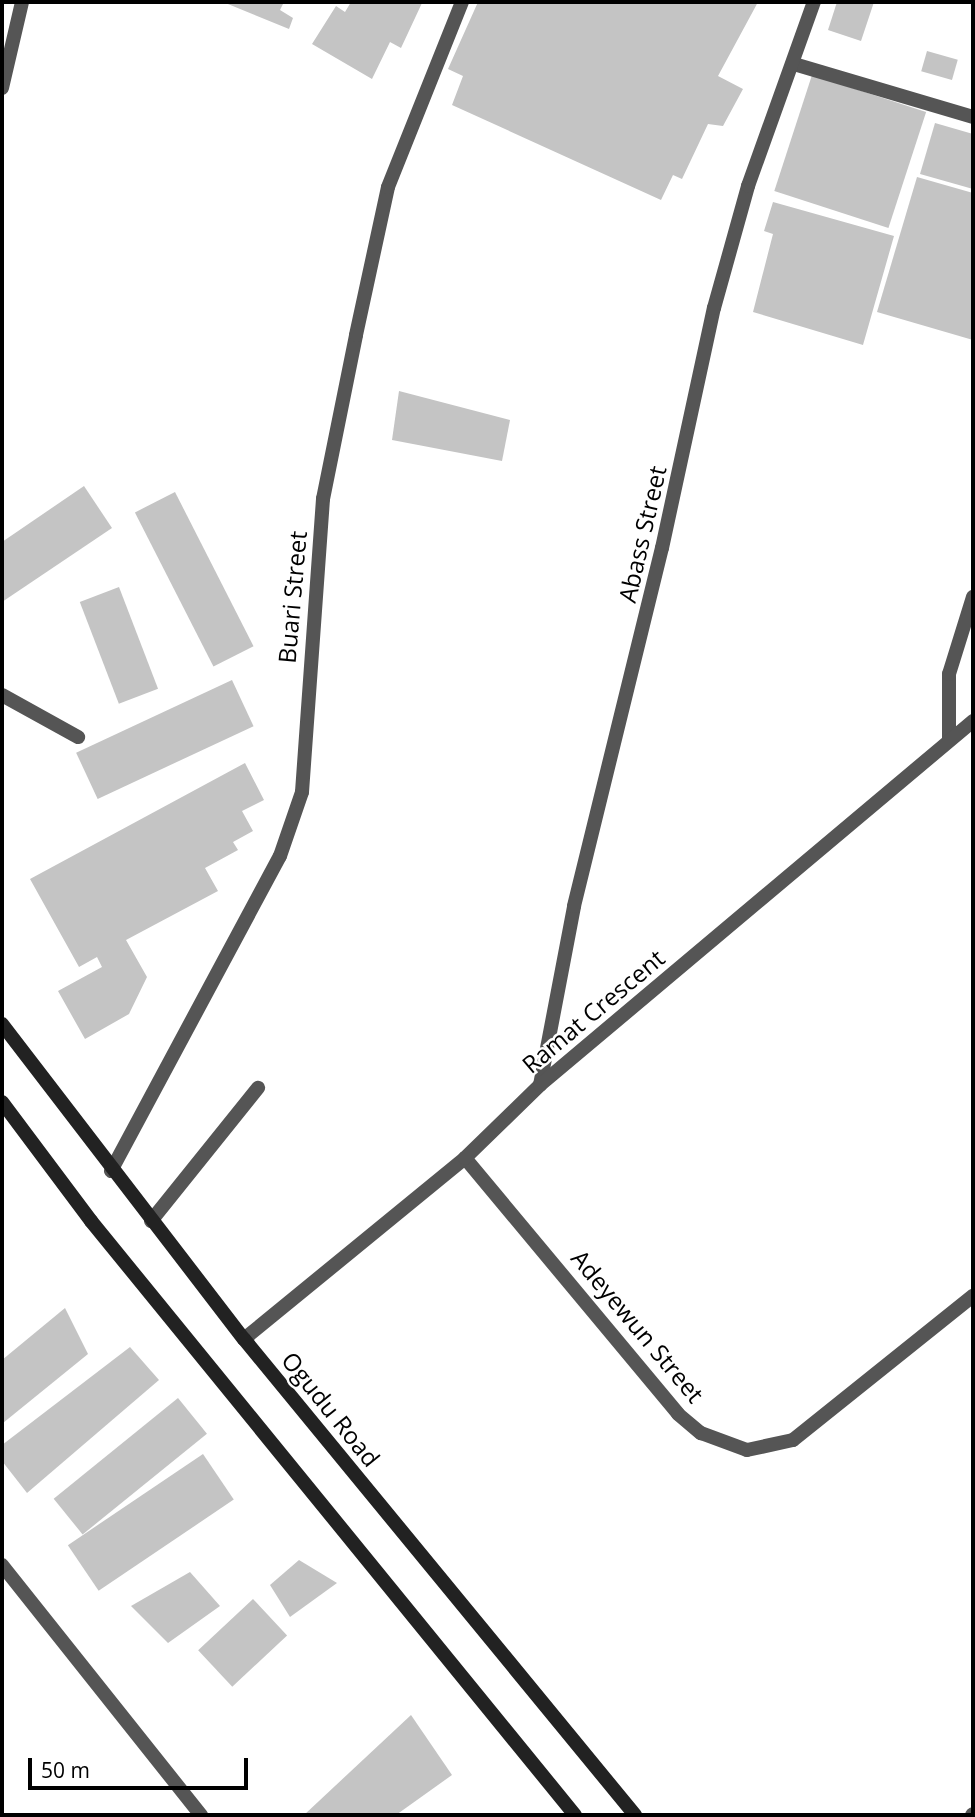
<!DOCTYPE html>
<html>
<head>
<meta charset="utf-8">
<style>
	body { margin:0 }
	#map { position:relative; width:975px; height:1817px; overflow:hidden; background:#fff; font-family:"Open Sans",sans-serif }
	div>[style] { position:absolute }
	.building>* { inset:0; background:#c4c4c4; transform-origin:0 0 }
	.lane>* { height:14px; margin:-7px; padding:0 7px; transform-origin:7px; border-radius:7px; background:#555 }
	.street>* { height:14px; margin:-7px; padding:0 7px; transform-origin:7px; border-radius:7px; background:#555 }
	.secondary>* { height:14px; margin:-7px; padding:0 7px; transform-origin:7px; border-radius:7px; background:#222 }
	span { translate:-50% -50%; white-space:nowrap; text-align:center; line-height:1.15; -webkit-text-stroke:5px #fff; paint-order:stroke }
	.street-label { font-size:24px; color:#000 }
	.frame { position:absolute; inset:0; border:4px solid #000; pointer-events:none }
	.scale { position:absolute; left:28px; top:1758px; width:220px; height:32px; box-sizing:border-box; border:4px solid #000; border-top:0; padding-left:9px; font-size:21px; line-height:24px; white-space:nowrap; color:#000; -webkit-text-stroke:5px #fff; paint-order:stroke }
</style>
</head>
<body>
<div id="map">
	<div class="building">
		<i style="clip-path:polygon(223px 2px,284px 2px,280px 10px,293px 18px,289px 29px)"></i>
		<i style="clip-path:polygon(351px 2px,422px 3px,401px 48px,390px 42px,372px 79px,312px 44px,336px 6px,345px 12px)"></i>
		<i style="clip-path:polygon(478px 2px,758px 2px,718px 76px,743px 89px,723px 126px,708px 124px,682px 179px,673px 175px,661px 200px,452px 105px,463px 76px,448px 69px)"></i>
		<i style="clip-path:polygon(837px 2px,874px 2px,861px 41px,828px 30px)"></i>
		<i style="left:927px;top:51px;width:32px;height:21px;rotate:16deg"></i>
		<i style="left:812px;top:75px;width:120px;height:122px;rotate:18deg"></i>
		<i style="clip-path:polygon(935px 123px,973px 134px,973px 189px,920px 174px)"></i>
		<i style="clip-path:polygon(917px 177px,973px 193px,973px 340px,877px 312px)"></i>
		<i style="clip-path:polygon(773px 202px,894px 236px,863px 345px,753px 312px,773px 234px,764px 231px)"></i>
		<i style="clip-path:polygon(399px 391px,510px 420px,502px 461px,392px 440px)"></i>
		<i style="clip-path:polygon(84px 486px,112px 528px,2px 602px,2px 542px)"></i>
		<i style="left:175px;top:492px;width:173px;height:45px;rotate:63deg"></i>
		<i style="left:119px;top:587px;width:109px;height:42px;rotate:69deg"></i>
		<i style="left:232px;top:680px;width:51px;height:172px;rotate:65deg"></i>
		<i style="clip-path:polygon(245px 763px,264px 800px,242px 811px,253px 831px,233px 842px,238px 850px,205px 868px,218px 891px,126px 940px,147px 977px,129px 1014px,85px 1039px,58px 991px,102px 967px,97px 957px,79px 967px,30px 879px)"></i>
		<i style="clip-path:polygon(65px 1308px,88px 1354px,3px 1423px,2px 1360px)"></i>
		<i style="clip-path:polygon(130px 1347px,159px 1380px,27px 1493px,2px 1461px,2px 1445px)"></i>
		<i style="left:178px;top:1398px;width:46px;height:160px;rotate:51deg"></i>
		<i style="left:203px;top:1454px;width:55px;height:163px;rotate:56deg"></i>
		<i style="clip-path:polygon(299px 1560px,337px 1583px,290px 1617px,270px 1585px)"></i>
		<i style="clip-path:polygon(190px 1572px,220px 1606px,168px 1643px,131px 1606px)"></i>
		<i style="left:253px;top:1599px;width:50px;height:75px;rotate:47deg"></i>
		<i style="clip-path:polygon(411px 1715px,452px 1775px,396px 1815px,304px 1815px)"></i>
	</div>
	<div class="lane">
		<i style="left:2px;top:695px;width:87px;rotate:28.9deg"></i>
		<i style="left:151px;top:1221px;width:171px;rotate:-51.2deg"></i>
	</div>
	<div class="street">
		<i style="left:794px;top:64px;width:187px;rotate:16.5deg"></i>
		<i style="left:2px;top:88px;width:88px;rotate:-76.9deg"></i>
		<i style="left:949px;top:740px;width:66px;rotate:-90deg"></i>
		<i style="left:949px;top:674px;width:81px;rotate:-72.7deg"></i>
		<i style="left:540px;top:1085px;width:182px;rotate:-79.2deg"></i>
		<i style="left:574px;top:906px;width:369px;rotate:-76.2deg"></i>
		<i style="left:662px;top:548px;width:246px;rotate:-77.8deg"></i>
		<i style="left:714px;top:308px;width:127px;rotate:-74.4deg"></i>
		<i style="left:748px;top:186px;width:195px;rotate:-70.3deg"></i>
		<i style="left:465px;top:1158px;width:333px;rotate:50.2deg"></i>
		<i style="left:678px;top:1414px;width:30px;rotate:40deg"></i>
		<i style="left:701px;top:1433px;width:49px;rotate:20.3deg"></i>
		<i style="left:747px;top:1450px;width:47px;rotate:-12.3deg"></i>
		<i style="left:793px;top:1440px;width:231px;rotate:-38.7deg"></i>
		<i style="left:111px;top:1171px;width:357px;rotate:-61.8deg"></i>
		<i style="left:280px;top:856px;width:68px;rotate:-71deg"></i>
		<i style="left:302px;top:792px;width:294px;rotate:-85.9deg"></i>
		<i style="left:323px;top:499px;width:167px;rotate:-78.6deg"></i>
		<i style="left:356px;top:335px;width:151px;rotate:-77.8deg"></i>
		<i style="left:388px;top:187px;width:199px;rotate:-68.2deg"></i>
		<i style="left:244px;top:1339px;width:286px;rotate:-39.3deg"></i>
		<i style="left:465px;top:1158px;width:105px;rotate:-44.2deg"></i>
		<i style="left:540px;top:1085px;width:566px;rotate:-40.05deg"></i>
		<i style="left:2px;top:1565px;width:320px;rotate:51.5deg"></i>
		<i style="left:972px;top:1815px;width:1px;rotate:-45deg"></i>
	</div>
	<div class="secondary">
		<i style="left:2px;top:1024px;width:397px;rotate:52.5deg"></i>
		<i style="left:244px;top:1339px;width:616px;rotate:50.6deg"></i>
		<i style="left:2px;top:1102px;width:149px;rotate:53.2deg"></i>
		<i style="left:91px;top:1221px;width:766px;rotate:50.83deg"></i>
	</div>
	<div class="street-label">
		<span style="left:642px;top:534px;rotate:-77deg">Abass Street</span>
		<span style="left:292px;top:597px;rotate:-85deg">Buari Street</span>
		<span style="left:593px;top:1011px;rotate:-40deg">Ramat Crescent</span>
		<span style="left:638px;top:1326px;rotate:50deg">Adeyewun Street</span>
		<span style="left:331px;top:1409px;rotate:51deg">Ogudu Road</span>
	</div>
	<div class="frame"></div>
	<div class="scale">50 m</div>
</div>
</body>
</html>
